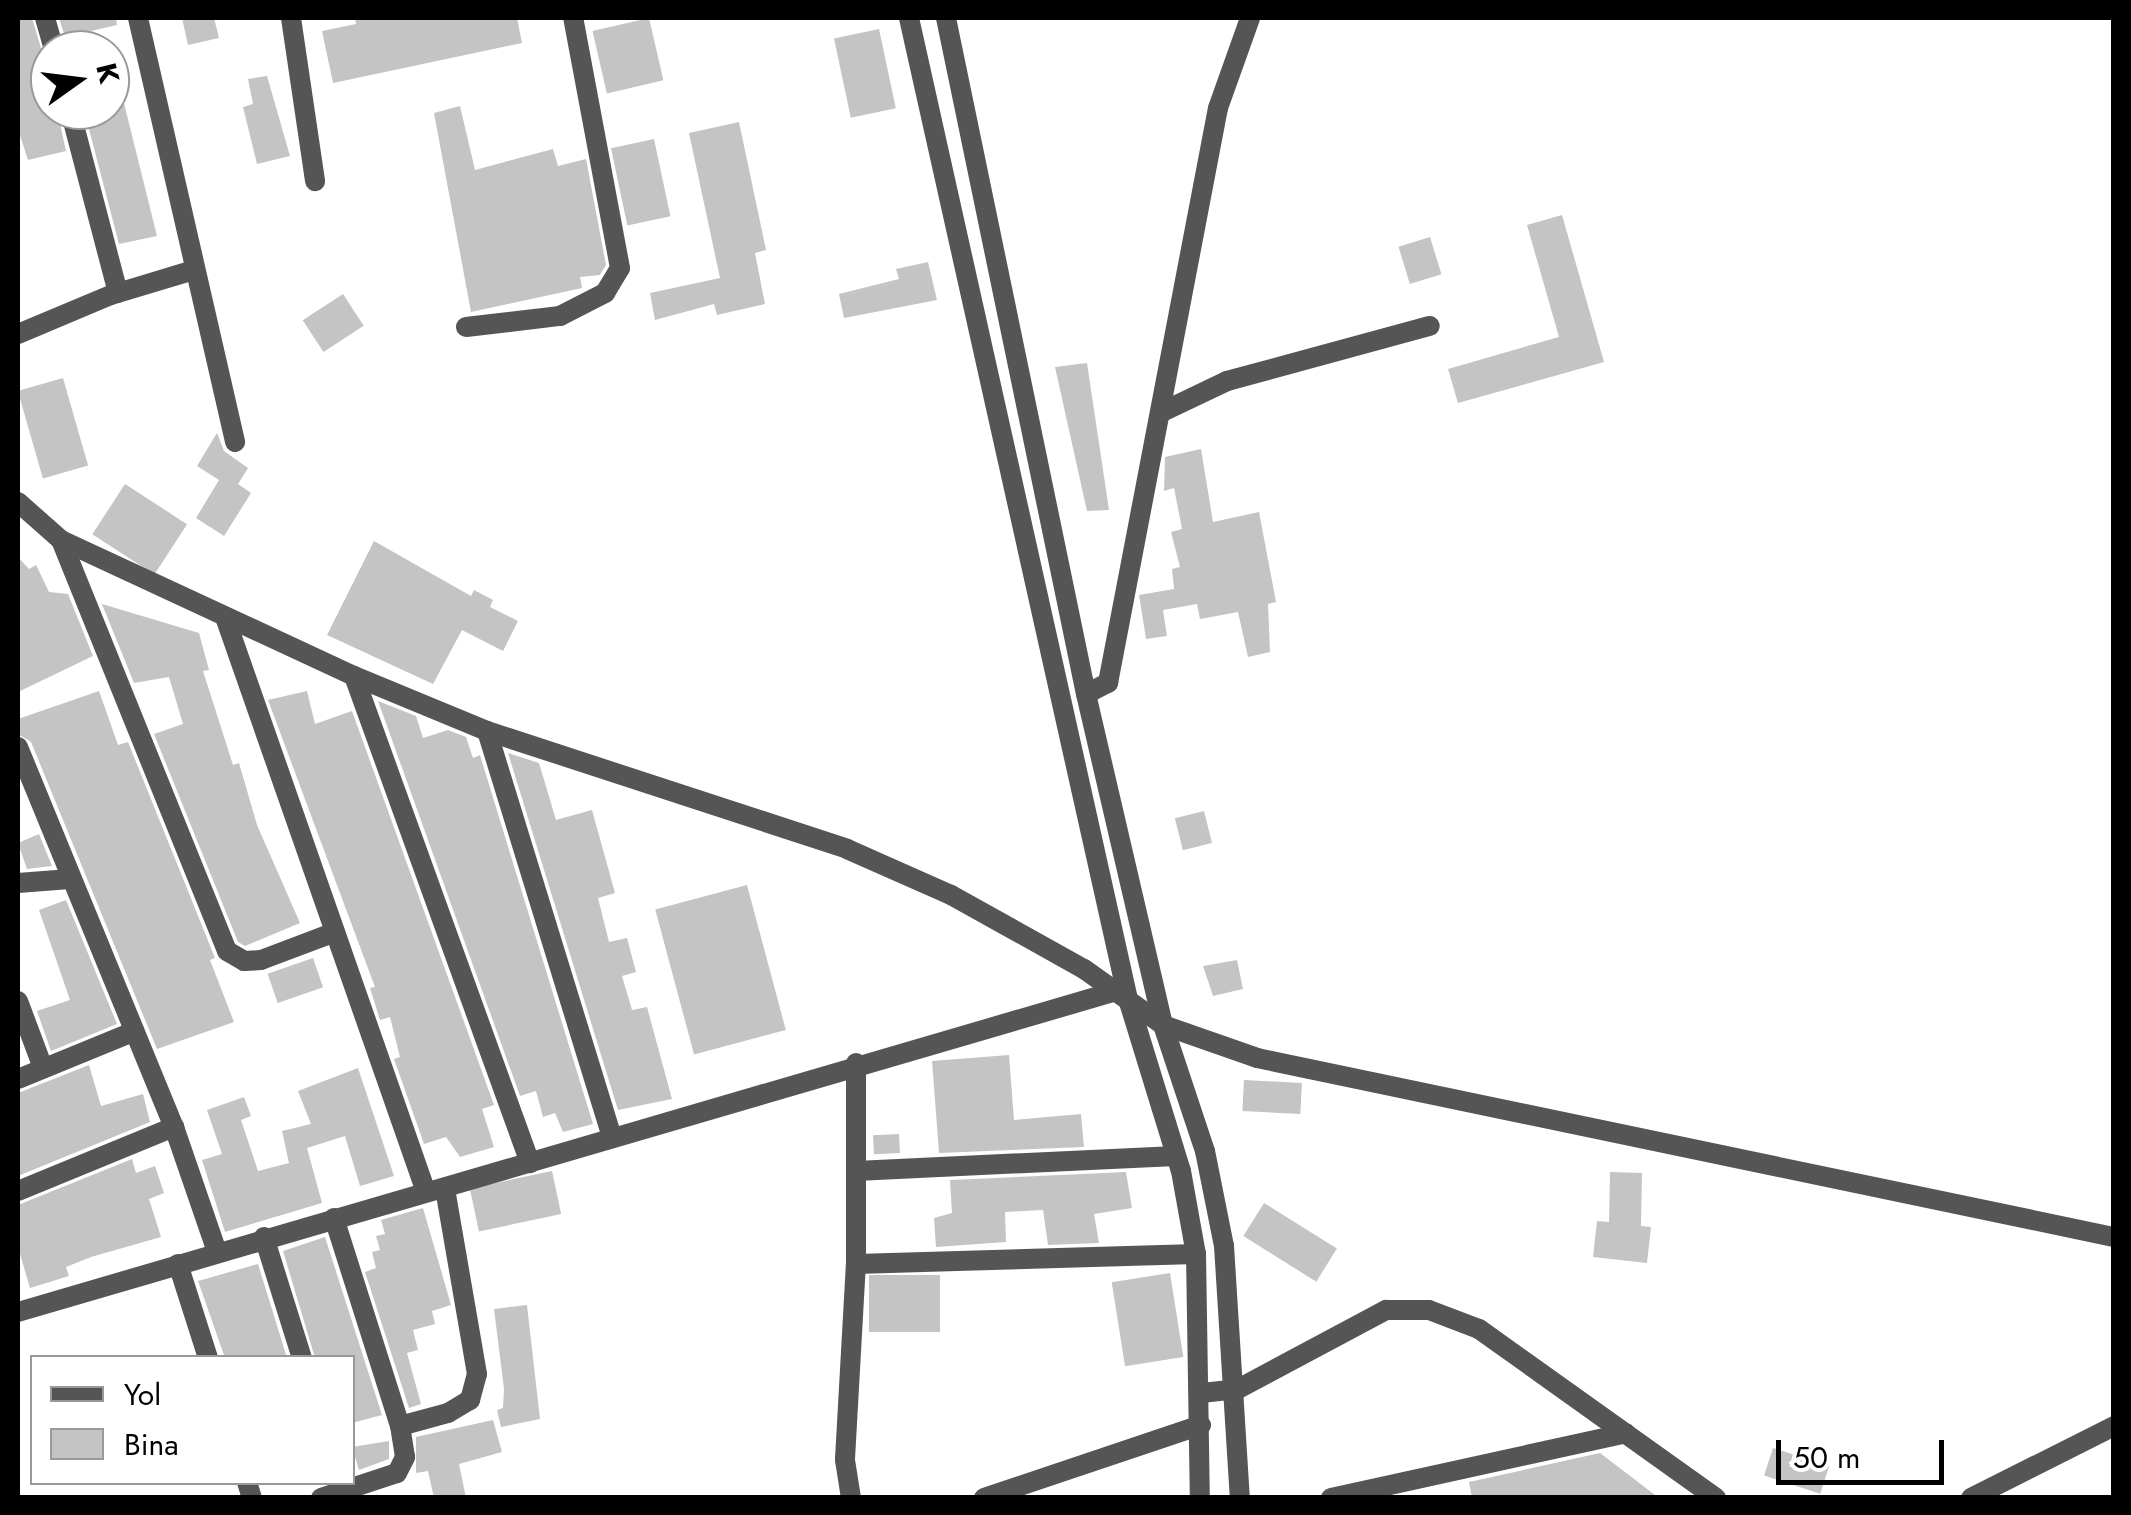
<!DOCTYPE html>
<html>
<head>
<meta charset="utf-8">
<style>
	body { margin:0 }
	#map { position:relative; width:2131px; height:1515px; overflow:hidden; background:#fff; font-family:Jost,sans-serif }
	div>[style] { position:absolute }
	.building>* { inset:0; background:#c4c4c4; transform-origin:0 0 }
	.minor>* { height:20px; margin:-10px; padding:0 10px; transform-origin:10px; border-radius:10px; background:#555 }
	.tertiary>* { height:20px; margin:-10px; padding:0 10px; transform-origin:10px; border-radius:10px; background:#555 }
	span { translate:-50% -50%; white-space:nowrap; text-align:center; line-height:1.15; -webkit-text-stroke:8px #fff; paint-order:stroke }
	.frame { position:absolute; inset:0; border:20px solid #000; pointer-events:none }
	.legend { position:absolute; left:30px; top:1355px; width:325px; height:130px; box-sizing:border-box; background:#fff; border:2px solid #999; margin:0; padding:12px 18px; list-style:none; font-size:30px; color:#000 }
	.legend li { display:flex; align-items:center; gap:20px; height:50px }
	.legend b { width:50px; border:2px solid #999 }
	.north { position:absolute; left:30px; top:30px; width:100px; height:100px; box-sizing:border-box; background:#fff; border:2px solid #999; border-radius:50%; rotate:76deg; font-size:28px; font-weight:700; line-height:40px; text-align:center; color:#000 }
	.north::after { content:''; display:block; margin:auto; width:35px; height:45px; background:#000; clip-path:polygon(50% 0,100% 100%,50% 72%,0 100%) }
	.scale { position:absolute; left:1776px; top:1440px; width:168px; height:45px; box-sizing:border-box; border:5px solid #000; border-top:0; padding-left:12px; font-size:30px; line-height:35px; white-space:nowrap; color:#000; -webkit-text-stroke:8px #fff; paint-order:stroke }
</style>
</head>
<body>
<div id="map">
	<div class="building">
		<i style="clip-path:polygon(18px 18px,32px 18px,50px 78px,50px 110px,57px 110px,66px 151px,28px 160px,18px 129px)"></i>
		<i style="clip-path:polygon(59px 18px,116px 18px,117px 25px,65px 37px)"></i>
		<i style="clip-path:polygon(182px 18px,214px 18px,219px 38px,188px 45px)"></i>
		<i style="clip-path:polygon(355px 18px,517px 18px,522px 43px,333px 83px,322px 31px,356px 24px)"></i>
		<i style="left:649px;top:18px;width:64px;height:58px;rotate:77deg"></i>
		<i style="left:879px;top:29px;width:81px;height:46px;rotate:78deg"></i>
		<i style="clip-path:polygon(110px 75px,117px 75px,157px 236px,119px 244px,84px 110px,110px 110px)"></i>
		<i style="clip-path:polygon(267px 76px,290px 156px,257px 164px,243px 107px,253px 104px,248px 79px)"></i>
		<i style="clip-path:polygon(460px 106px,475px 170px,553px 149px,558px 166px,586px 159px,606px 265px,600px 275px,580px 277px,582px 288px,471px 312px,434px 113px)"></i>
		<i style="clip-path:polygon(739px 122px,766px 250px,755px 253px,765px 304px,717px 315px,714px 304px,655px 320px,650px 293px,720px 278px,689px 133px)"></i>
		<i style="left:654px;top:139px;width:79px;height:44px;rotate:78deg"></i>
		<i style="clip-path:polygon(1562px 215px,1604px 362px,1458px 403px,1448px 369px,1559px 337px,1527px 225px)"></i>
		<i style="left:1430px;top:237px;width:39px;height:33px;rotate:73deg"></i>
		<i style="clip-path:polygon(928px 262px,937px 300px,844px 318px,839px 294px,899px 279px,896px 269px)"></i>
		<i style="left:343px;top:294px;width:38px;height:48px;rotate:57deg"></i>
		<i style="clip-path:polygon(1087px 363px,1109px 510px,1087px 511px,1055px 367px)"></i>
		<i style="left:63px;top:378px;width:91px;height:47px;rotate:74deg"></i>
		<i style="clip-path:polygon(217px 433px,224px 451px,248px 468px,238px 484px,251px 493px,224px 536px,196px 518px,219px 480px,197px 466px)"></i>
		<i style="clip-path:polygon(1201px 449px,1213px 522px,1259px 512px,1276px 602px,1268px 604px,1270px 652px,1248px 657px,1238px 612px,1200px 619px,1197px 604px,1163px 610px,1167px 636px,1146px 639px,1139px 595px,1174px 589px,1172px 569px,1180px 567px,1171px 532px,1182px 529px,1174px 488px,1164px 491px,1165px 457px)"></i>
		<i style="left:125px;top:484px;width:74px;height:60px;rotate:33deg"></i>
		<i style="clip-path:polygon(374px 541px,471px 596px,474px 590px,493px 600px,490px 607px,518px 621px,503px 651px,462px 630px,433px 684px,327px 635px)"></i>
		<i style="clip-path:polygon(18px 557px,29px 569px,36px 565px,49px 592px,68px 594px,93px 656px,18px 692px)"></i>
		<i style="clip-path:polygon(102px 604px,199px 633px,209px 670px,203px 671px,233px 765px,239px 763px,257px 825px,300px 923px,245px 946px,238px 942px,154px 734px,183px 724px,169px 677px,134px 683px)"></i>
		<i style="clip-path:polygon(99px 691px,118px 745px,128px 742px,215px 958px,210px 960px,234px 1022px,157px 1049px,31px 742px,18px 734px,18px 719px)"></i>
		<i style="clip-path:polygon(307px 691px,315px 724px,352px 711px,494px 1105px,482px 1109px,494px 1147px,460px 1157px,446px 1137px,424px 1144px,394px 1059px,400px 1057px,390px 1017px,380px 1020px,370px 988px,375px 987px,268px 700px)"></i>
		<i style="clip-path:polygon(378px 701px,416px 716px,423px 738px,448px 730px,466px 737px,473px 758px,480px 755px,593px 1124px,563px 1132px,555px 1113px,543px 1117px,536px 1091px,520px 1096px)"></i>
		<i style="clip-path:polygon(508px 753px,539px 763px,556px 820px,592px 810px,615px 893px,598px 898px,609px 942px,627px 938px,636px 972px,622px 976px,632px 1010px,647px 1007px,672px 1099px,618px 1110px)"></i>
		<i style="left:1204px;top:811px;width:33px;height:30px;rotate:76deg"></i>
		<i style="clip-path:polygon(39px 834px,52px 866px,27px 869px,18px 843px)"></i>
		<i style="left:747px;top:885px;width:150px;height:95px;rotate:75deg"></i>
		<i style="clip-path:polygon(66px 900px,117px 1024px,51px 1051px,37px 1011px,70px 1000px,39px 910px)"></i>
		<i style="left:313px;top:958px;width:31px;height:48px;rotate:71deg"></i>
		<i style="clip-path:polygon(1237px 960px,1243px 989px,1213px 996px,1203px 966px)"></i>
		<i style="clip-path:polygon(1009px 1055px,1014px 1120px,1081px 1114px,1084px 1147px,939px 1153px,932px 1061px)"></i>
		<i style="clip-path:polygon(89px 1065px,101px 1106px,143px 1094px,150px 1122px,18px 1176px,18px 1093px)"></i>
		<i style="clip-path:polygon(358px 1068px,394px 1176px,360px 1186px,345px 1136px,307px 1148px,322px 1203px,225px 1232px,202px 1160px,222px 1154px,207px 1110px,244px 1097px,251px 1116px,241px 1120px,258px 1171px,289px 1163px,282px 1131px,311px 1124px,298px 1091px)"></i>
		<i style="left:1244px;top:1080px;width:58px;height:31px;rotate:3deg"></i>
		<i style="left:899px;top:1134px;width:19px;height:26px;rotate:87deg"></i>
		<i style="clip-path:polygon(132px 1159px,136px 1173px,155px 1166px,164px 1193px,149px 1199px,161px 1237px,91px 1257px,66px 1267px,69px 1276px,30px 1288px,18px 1247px,18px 1205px)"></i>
		<i style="left:552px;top:1171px;width:44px;height:84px;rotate:78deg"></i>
		<i style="clip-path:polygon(1126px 1172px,1132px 1208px,1094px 1214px,1099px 1243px,1048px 1245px,1043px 1210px,1005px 1212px,1006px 1242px,936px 1247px,934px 1218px,952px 1213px,950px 1180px)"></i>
		<i style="clip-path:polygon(1610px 1172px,1642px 1173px,1641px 1226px,1651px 1227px,1647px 1263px,1593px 1257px,1597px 1221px,1609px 1222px)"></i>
		<i style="left:1264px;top:1203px;width:86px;height:39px;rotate:32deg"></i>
		<i style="clip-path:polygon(423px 1208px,451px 1305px,432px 1311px,435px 1324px,413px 1330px,418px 1350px,407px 1353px,421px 1404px,409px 1408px,365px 1272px,376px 1268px,372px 1252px,380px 1250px,376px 1236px,385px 1234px,381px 1220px)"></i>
		<i style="clip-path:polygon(325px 1237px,382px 1415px,352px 1423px,352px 1358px,315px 1358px,283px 1251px)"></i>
		<i style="clip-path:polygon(258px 1264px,287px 1358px,225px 1358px,198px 1281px)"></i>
		<i style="left:1170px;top:1273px;width:85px;height:59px;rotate:81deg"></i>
		<i style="left:940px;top:1275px;width:57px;height:71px;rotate:90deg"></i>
		<i style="clip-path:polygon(527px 1305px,540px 1419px,501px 1427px,497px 1410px,503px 1408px,504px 1389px,494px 1309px)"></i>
		<i style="clip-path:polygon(493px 1420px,502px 1452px,459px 1464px,466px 1498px,434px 1498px,428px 1471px,416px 1473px,416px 1437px)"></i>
		<i style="clip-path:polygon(389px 1441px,389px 1459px,359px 1470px,352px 1447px)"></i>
		<i style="left:1773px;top:1448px;width:59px;height:29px;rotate:18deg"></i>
		<i style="clip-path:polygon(1600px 1453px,1659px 1498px,1472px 1498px,1469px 1482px)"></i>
	</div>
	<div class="minor">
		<i style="left:45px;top:18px;width:33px;rotate:74deg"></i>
		<i style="left:138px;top:18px;width:435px;rotate:77.1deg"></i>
		<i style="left:291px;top:18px;width:165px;rotate:81.6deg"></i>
		<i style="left:909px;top:18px;width:1005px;rotate:77.42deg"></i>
		<i style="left:946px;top:18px;width:690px;rotate:78.3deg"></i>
		<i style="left:1086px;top:694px;width:340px;rotate:76.9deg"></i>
		<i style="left:1163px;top:1025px;width:100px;rotate:19.3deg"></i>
		<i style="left:1257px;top:1058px;width:875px;rotate:11.8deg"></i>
		<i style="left:70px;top:110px;width:189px;rotate:75.3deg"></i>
		<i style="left:466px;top:327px;width:95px;rotate:-6.7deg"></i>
		<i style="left:560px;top:316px;width:51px;rotate:-27.1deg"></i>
		<i style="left:605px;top:293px;width:29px;rotate:-59deg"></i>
		<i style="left:620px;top:268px;width:254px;rotate:-100.6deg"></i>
		<i style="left:18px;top:334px;width:101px;rotate:-22.8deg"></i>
		<i style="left:111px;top:295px;width:87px;rotate:-16.8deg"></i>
		<i style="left:1160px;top:413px;width:74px;rotate:-25.5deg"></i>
		<i style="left:1227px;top:381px;width:210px;rotate:-15.2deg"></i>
		<i style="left:61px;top:540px;width:443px;rotate:68deg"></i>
		<i style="left:227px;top:951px;width:20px;rotate:30deg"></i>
		<i style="left:244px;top:961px;width:17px;rotate:-3deg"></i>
		<i style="left:261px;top:960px;width:79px;rotate:-20.7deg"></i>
		<i style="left:226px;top:620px;width:606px;rotate:70.73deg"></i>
		<i style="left:354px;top:676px;width:518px;rotate:70.13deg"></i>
		<i style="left:1086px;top:694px;width:25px;rotate:-27deg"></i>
		<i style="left:1108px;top:683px;width:585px;rotate:-79.17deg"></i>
		<i style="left:1218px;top:108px;width:96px;rotate:-70.4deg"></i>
		<i style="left:487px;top:731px;width:426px;rotate:72.9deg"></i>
		<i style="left:18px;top:747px;width:411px;rotate:67.7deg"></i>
		<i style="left:174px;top:1127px;width:132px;rotate:71deg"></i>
		<i style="left:18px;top:883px;width:52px;rotate:-4.4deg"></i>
		<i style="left:18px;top:1001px;width:72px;rotate:69.5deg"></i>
		<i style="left:856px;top:1063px;width:201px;rotate:90deg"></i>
		<i style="left:856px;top:1264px;width:340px;rotate:-1.7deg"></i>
		<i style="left:18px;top:1079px;width:126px;rotate:-22.3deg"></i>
		<i style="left:856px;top:1171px;width:320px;rotate:-2.7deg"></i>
		<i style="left:18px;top:1191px;width:169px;rotate:-22.3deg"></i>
		<i style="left:334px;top:1218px;width:218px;rotate:72.4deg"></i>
		<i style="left:400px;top:1426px;width:50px;rotate:-15.2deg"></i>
		<i style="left:448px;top:1413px;width:26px;rotate:-31deg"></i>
		<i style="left:470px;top:1400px;width:27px;rotate:-75deg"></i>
		<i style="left:477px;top:1374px;width:189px;rotate:-99.8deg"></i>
		<i style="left:264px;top:1237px;width:127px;rotate:72.6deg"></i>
		<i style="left:178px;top:1264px;width:99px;rotate:72.3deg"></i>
		<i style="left:18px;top:1312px;width:1141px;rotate:-16.29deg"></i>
		<i style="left:1201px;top:1393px;width:37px;rotate:-6deg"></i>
		<i style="left:1238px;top:1389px;width:168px;rotate:-28.1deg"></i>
		<i style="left:1386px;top:1310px;width:43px"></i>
		<i style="left:1429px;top:1310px;width:53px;rotate:20.8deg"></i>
		<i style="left:1479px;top:1329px;width:291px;rotate:35.5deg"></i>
		<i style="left:247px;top:1482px;width:17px;rotate:73deg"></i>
		<i style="left:321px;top:1498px;width:80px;rotate:-18.2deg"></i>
		<i style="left:397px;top:1473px;width:18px;rotate:-63deg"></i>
		<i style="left:405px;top:1457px;width:31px;rotate:-99deg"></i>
		<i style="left:851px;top:1498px;width:39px;rotate:-99deg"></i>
		<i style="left:845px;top:1459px;width:195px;rotate:-86.8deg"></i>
		<i style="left:984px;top:1498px;width:229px;rotate:-18.6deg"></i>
		<i style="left:1331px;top:1498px;width:302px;rotate:-12.4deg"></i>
		<i style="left:1971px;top:1498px;width:160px;rotate:-26.7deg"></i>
	</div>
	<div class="tertiary">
		<i style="left:18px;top:502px;width:57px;rotate:41.5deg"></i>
		<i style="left:61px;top:540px;width:323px;rotate:24.9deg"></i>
		<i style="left:354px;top:676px;width:144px;rotate:22.5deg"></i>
		<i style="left:487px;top:731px;width:379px;rotate:18.1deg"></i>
		<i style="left:847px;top:849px;width:114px;rotate:23.9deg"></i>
		<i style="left:951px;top:895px;width:152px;rotate:29.1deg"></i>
		<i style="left:1084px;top:969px;width:97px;rotate:35.3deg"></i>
		<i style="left:1163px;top:1025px;width:133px;rotate:71.6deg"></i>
		<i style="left:1205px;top:1151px;width:97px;rotate:78.7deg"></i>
		<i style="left:1224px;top:1246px;width:253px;rotate:86.4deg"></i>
		<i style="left:1128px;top:999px;width:180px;rotate:72.9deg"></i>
		<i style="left:1181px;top:1171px;width:84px;rotate:79.8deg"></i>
		<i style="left:1196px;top:1254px;width:244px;rotate:89.1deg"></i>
	</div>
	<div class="frame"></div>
	<ul class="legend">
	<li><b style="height:12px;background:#555"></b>Yol</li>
	<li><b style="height:28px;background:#c4c4c4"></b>Bina</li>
	</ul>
	<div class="north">K</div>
	<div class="scale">50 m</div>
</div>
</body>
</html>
